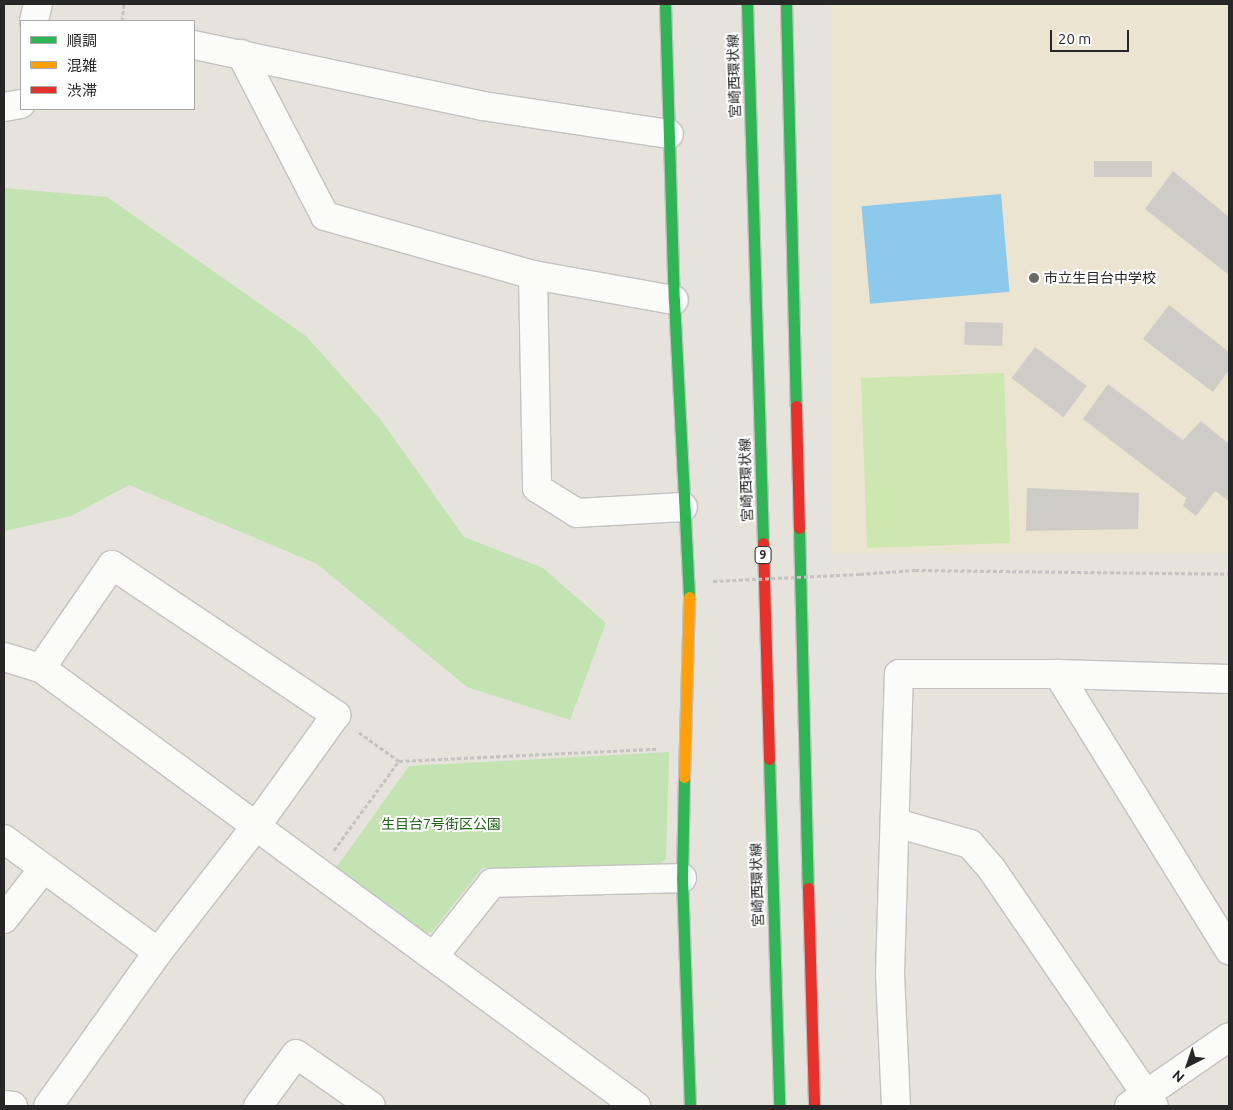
<!DOCTYPE html>
<html>
<head>
<meta charset="utf-8">
<style>
	body { margin:0 }
	#map { position:relative; width:1233px; height:1110px; overflow:hidden; background:#e6e3dc; font-family:Ubuntu,"Noto Sans JP",sans-serif }
	div>[style] { position:absolute }
	.education>* { inset:0; background:#eae4d0; transform-origin:0 0 }
	.green>* { inset:0; background:#c3e3b3 }
	.pitch>* { inset:0; background:#cee7b1; transform-origin:0 0 }
	.water>* { inset:0; background:#8dc9ea; transform-origin:0 0 }
	.building>* { inset:0; background:#cfccc7; transform-origin:0 0 }
	.path>* { height:3px; margin-top:-1.5px; transform-origin:0; background:repeating-linear-gradient(90deg,#c4c3c2 0 4px,transparent 0 6.5px) }
	.roads { filter:drop-shadow(1px 0 #c3c2c2) drop-shadow(-1px 0 #c3c2c2) drop-shadow(0 1px #c3c2c2) drop-shadow(0 -1px #c3c2c2) }
	.street>* { height:28px; margin:-14px; padding:0 14px; transform-origin:14px; border-radius:14px; background:#fbfbfa }
	.fast>* { height:11px; margin:-5.5px; padding:0 5.5px; transform-origin:5.5px; border-radius:5.5px; background:#30b455 }
	.slow>* { height:11px; margin:-5.5px; padding:0 5.5px; transform-origin:5.5px; border-radius:5.5px; background:#ff9f0a }
	.jam>* { height:11px; margin:-5.5px; padding:0 5.5px; transform-origin:5.5px; border-radius:5.5px; background:#e5322d }
	.path-bridge>* { height:3px; margin-top:-1.5px; transform-origin:0; background:repeating-linear-gradient(90deg,#c4c3c2 0 4px,transparent 0 6.5px) }
	.dots>* { width:14px; height:14px; translate:-50% -50%; box-sizing:border-box; border:2px solid #fff; border-radius:50% }
	span { translate:-50% -50%; white-space:nowrap; text-align:center; line-height:1.15; -webkit-text-stroke:4px #fff; paint-order:stroke }
	.shield-label span { padding:1px 4px; background:#fff; border:1px solid; border-radius:4px; -webkit-text-stroke-width:0 }
	.shield-label { font-size:12px; color:#272727; font-weight:700 }
	.street-label { font-size:14px; color:#272727 }
	.poi-label { font-size:14px; color:#272727 }
	.left { translate:0 -50%; text-align:left }
	.park-label { font-size:14px; color:#206318 }
	.frame { position:absolute; inset:0; border:5px solid #272727; pointer-events:none }
	.legend { position:absolute; left:20px; top:20px; width:175px; height:90px; box-sizing:border-box; background:#fff; border:1px solid #a9a9a9; margin:0; padding:6px 9px; list-style:none; font-size:15px; color:#272727 }
	.legend li { display:flex; align-items:center; gap:10px; height:25px }
	.legend b { width:25px; border:1px solid #a9a9a9 }
	.north { position:absolute; left:1163px; top:1040px; width:50px; height:50px; -webkit-text-stroke:4px #fff; paint-order:stroke; rotate:221deg; font-size:14px; font-weight:700; line-height:20px; text-align:center; color:#272727 }
	.north::after { content:''; display:block; margin:auto; width:18px; height:22px; background:#272727; clip-path:polygon(50% 0,100% 100%,50% 72%,0 100%) }
	.scale { position:absolute; left:1050px; top:30px; width:79px; height:22px; box-sizing:border-box; border:2px solid #272727; border-top:0; padding-left:6px; font-size:15px; line-height:18px; white-space:nowrap; color:#272727; -webkit-text-stroke:4px #fff; paint-order:stroke }
</style>
</head>
<body>
<div id="map">
	<div class="education">
		<i style="left:831px;top:4px;width:398px;height:549px"></i>
	</div>
	<div class="green">
		<i style="clip-path:polygon(4px 188px,107px 197px,306px 336px,381px 420px,464px 537px,543px 568px,606px 623px,570px 720px,467px 687px,317px 564px,129px 485px,71px 516px,4px 531px)"></i>
		<i style="clip-path:polygon(669px 752px,666px 859px,657px 867px,482px 868px,432px 932px,424px 934px,336px 868px,409px 766px)"></i>
	</div>
	<div class="pitch">
		<i style="left:1004px;top:373px;width:170px;height:143px;rotate:88deg"></i>
	</div>
	<div class="water">
		<i style="left:1001px;top:194px;width:98px;height:140px;rotate:85deg"></i>
	</div>
	<div class="building">
		<i style="left:1152px;top:161px;width:16px;height:58px;rotate:90deg"></i>
		<i style="clip-path:polygon(1173px 171px,1229px 217px,1229px 275px,1145px 209px)"></i>
		<i style="clip-path:polygon(1169px 305px,1229px 352px,1229px 370px,1213px 392px,1143px 339px)"></i>
		<i style="left:1003px;top:323px;width:23px;height:38px;rotate:92deg"></i>
		<i style="left:1035px;top:347px;width:65px;height:39px;rotate:37deg"></i>
		<i style="clip-path:polygon(1108px 384px,1183px 440px,1201px 421px,1229px 444px,1229px 501px,1215px 491px,1196px 516px,1183px 506px,1186px 498px,1083px 419px)"></i>
		<i style="clip-path:polygon(1027px 488px,1139px 493px,1138px 529px,1026px 531px)"></i>
	</div>
	<div class="path">
		<i style="left:122px;top:21px;width:17px;rotate:-83deg"></i>
		<i style="left:860px;top:574px;width:55px;rotate:-4.2deg"></i>
		<i style="left:915px;top:570px;width:314px;rotate:0.7deg"></i>
		<i style="left:399px;top:761px;width:259px;rotate:-2.7deg"></i>
		<i style="left:334px;top:850px;width:110px;rotate:-53.9deg"></i>
		<i style="left:399px;top:761px;width:52px;rotate:-144.5deg"></i>
	</div>
	<div class="roads">
		<div class="street">
			<i style="left:34px;top:21px;width:17px;rotate:-77deg"></i>
			<i style="left:194px;top:45px;width:295px;rotate:11.9deg"></i>
			<i style="left:483px;top:106px;width:188px;rotate:8.6deg"></i>
			<i style="left:241px;top:54px;width:182px;rotate:62.6deg"></i>
			<i style="left:325px;top:216px;width:216px;rotate:15.8deg"></i>
			<i style="left:533px;top:275px;width:143px;rotate:10.1deg"></i>
			<i style="left:4px;top:107px;width:17px;rotate:-10deg"></i>
			<i style="left:533px;top:275px;width:213px;rotate:88.9deg"></i>
			<i style="left:537px;top:488px;width:47px;rotate:32deg"></i>
			<i style="left:577px;top:513px;width:106px;rotate:-3.2deg"></i>
			<i style="left:4px;top:657px;width:39px;rotate:17deg"></i>
			<i style="left:41px;top:668px;width:739px;rotate:36.36deg"></i>
			<i style="left:41px;top:668px;width:125px;rotate:-55.4deg"></i>
			<i style="left:112px;top:565px;width:270px;rotate:33.8deg"></i>
			<i style="left:336px;top:715px;width:135px;rotate:125.7deg"></i>
			<i style="left:257px;top:825px;width:161px;rotate:127.9deg"></i>
			<i style="left:158px;top:952px;width:189px;rotate:125.5deg"></i>
			<i style="left:1058px;top:674px;width:325px;rotate:58.2deg"></i>
			<i style="left:896px;top:823px;width:77px;rotate:15.8deg"></i>
			<i style="left:970px;top:844px;width:32px;rotate:49deg"></i>
			<i style="left:991px;top:868px;width:288px;rotate:55.6deg"></i>
			<i style="left:4px;top:839px;width:191px;rotate:36.3deg"></i>
			<i style="left:4px;top:919px;width:63px;rotate:-52deg"></i>
			<i style="left:434px;top:956px;width:93px;rotate:-51.5deg"></i>
			<i style="left:492px;top:883px;width:190px;rotate:-1.5deg"></i>
			<i style="left:4px;top:1105px;width:9px;rotate:6deg"></i>
			<i style="left:258px;top:1106px;width:64px;rotate:-53.8deg"></i>
			<i style="left:296px;top:1054px;width:91px;rotate:34.7deg"></i>
			<i style="left:896px;top:1106px;width:132px;rotate:-92.6deg"></i>
			<i style="left:890px;top:974px;width:300px;rotate:-88.3deg"></i>
			<i style="left:899px;top:674px;width:159px"></i>
			<i style="left:1058px;top:674px;width:171px;rotate:1.7deg"></i>
			<i style="left:1129px;top:1106px;width:121px;rotate:-34.6deg"></i>
		</div>
		<div class="fast">
			<i style="left:665px;top:4px;width:296px;rotate:88.3deg"></i>
			<i style="left:674px;top:300px;width:297px;rotate:87.1deg"></i>
			<i style="left:747px;top:4px;width:539px;rotate:88.3deg"></i>
			<i style="left:786px;top:4px;width:402px;rotate:88.6deg"></i>
			<i style="left:799px;top:528px;width:360px;rotate:88.6deg"></i>
			<i style="left:769px;top:759px;width:347px;rotate:88.3deg"></i>
			<i style="left:684px;top:777px;width:101px;rotate:91.1deg"></i>
			<i style="left:682px;top:878px;width:228px;rotate:88deg"></i>
		</div>
		<div class="slow">
			<i style="left:684px;top:777px;width:180px;rotate:-88.4deg"></i>
		</div>
		<div class="jam">
			<i style="left:796px;top:406px;width:122px;rotate:88.6deg"></i>
			<i style="left:763px;top:543px;width:216px;rotate:88.4deg"></i>
			<i style="left:808px;top:888px;width:218px;rotate:88.4deg"></i>
		</div>
	</div>
	<div class="path-bridge">
		<i style="left:713px;top:581px;width:147px;rotate:-2.7deg"></i>
	</div>
	<div class="dots">
		<i style="left:1034px;top:278px;background:#6a6966"></i>
	</div>
	<div class="shield-label">
		<span style="left:763px;top:555px">9</span>
	</div>
	<div class="street-label">
		<span style="left:734px;top:76px;rotate:-92deg">宮崎西環状線</span>
		<span style="left:746px;top:480px;rotate:-92deg">宮崎西環状線</span>
		<span style="left:757px;top:885px;rotate:-92deg">宮崎西環状線</span>
	</div>
	<div class="poi-label">
		<span class="left" style="left:1044px;top:278px">市立生目台中学校</span>
	</div>
	<div class="park-label">
		<span style="left:441px;top:824px">生目台7号街区公園</span>
	</div>
	<div class="frame"></div>
	<ul class="legend">
	<li><b style="height:6px;background:#30b455"></b>順調</li>
	<li><b style="height:6px;background:#ff9f0a"></b>混雑</li>
	<li><b style="height:6px;background:#e5322d"></b>渋滞</li>
	</ul>
	<div class="north">N</div>
	<div class="scale">20 m</div>
</div>
</body>
</html>
